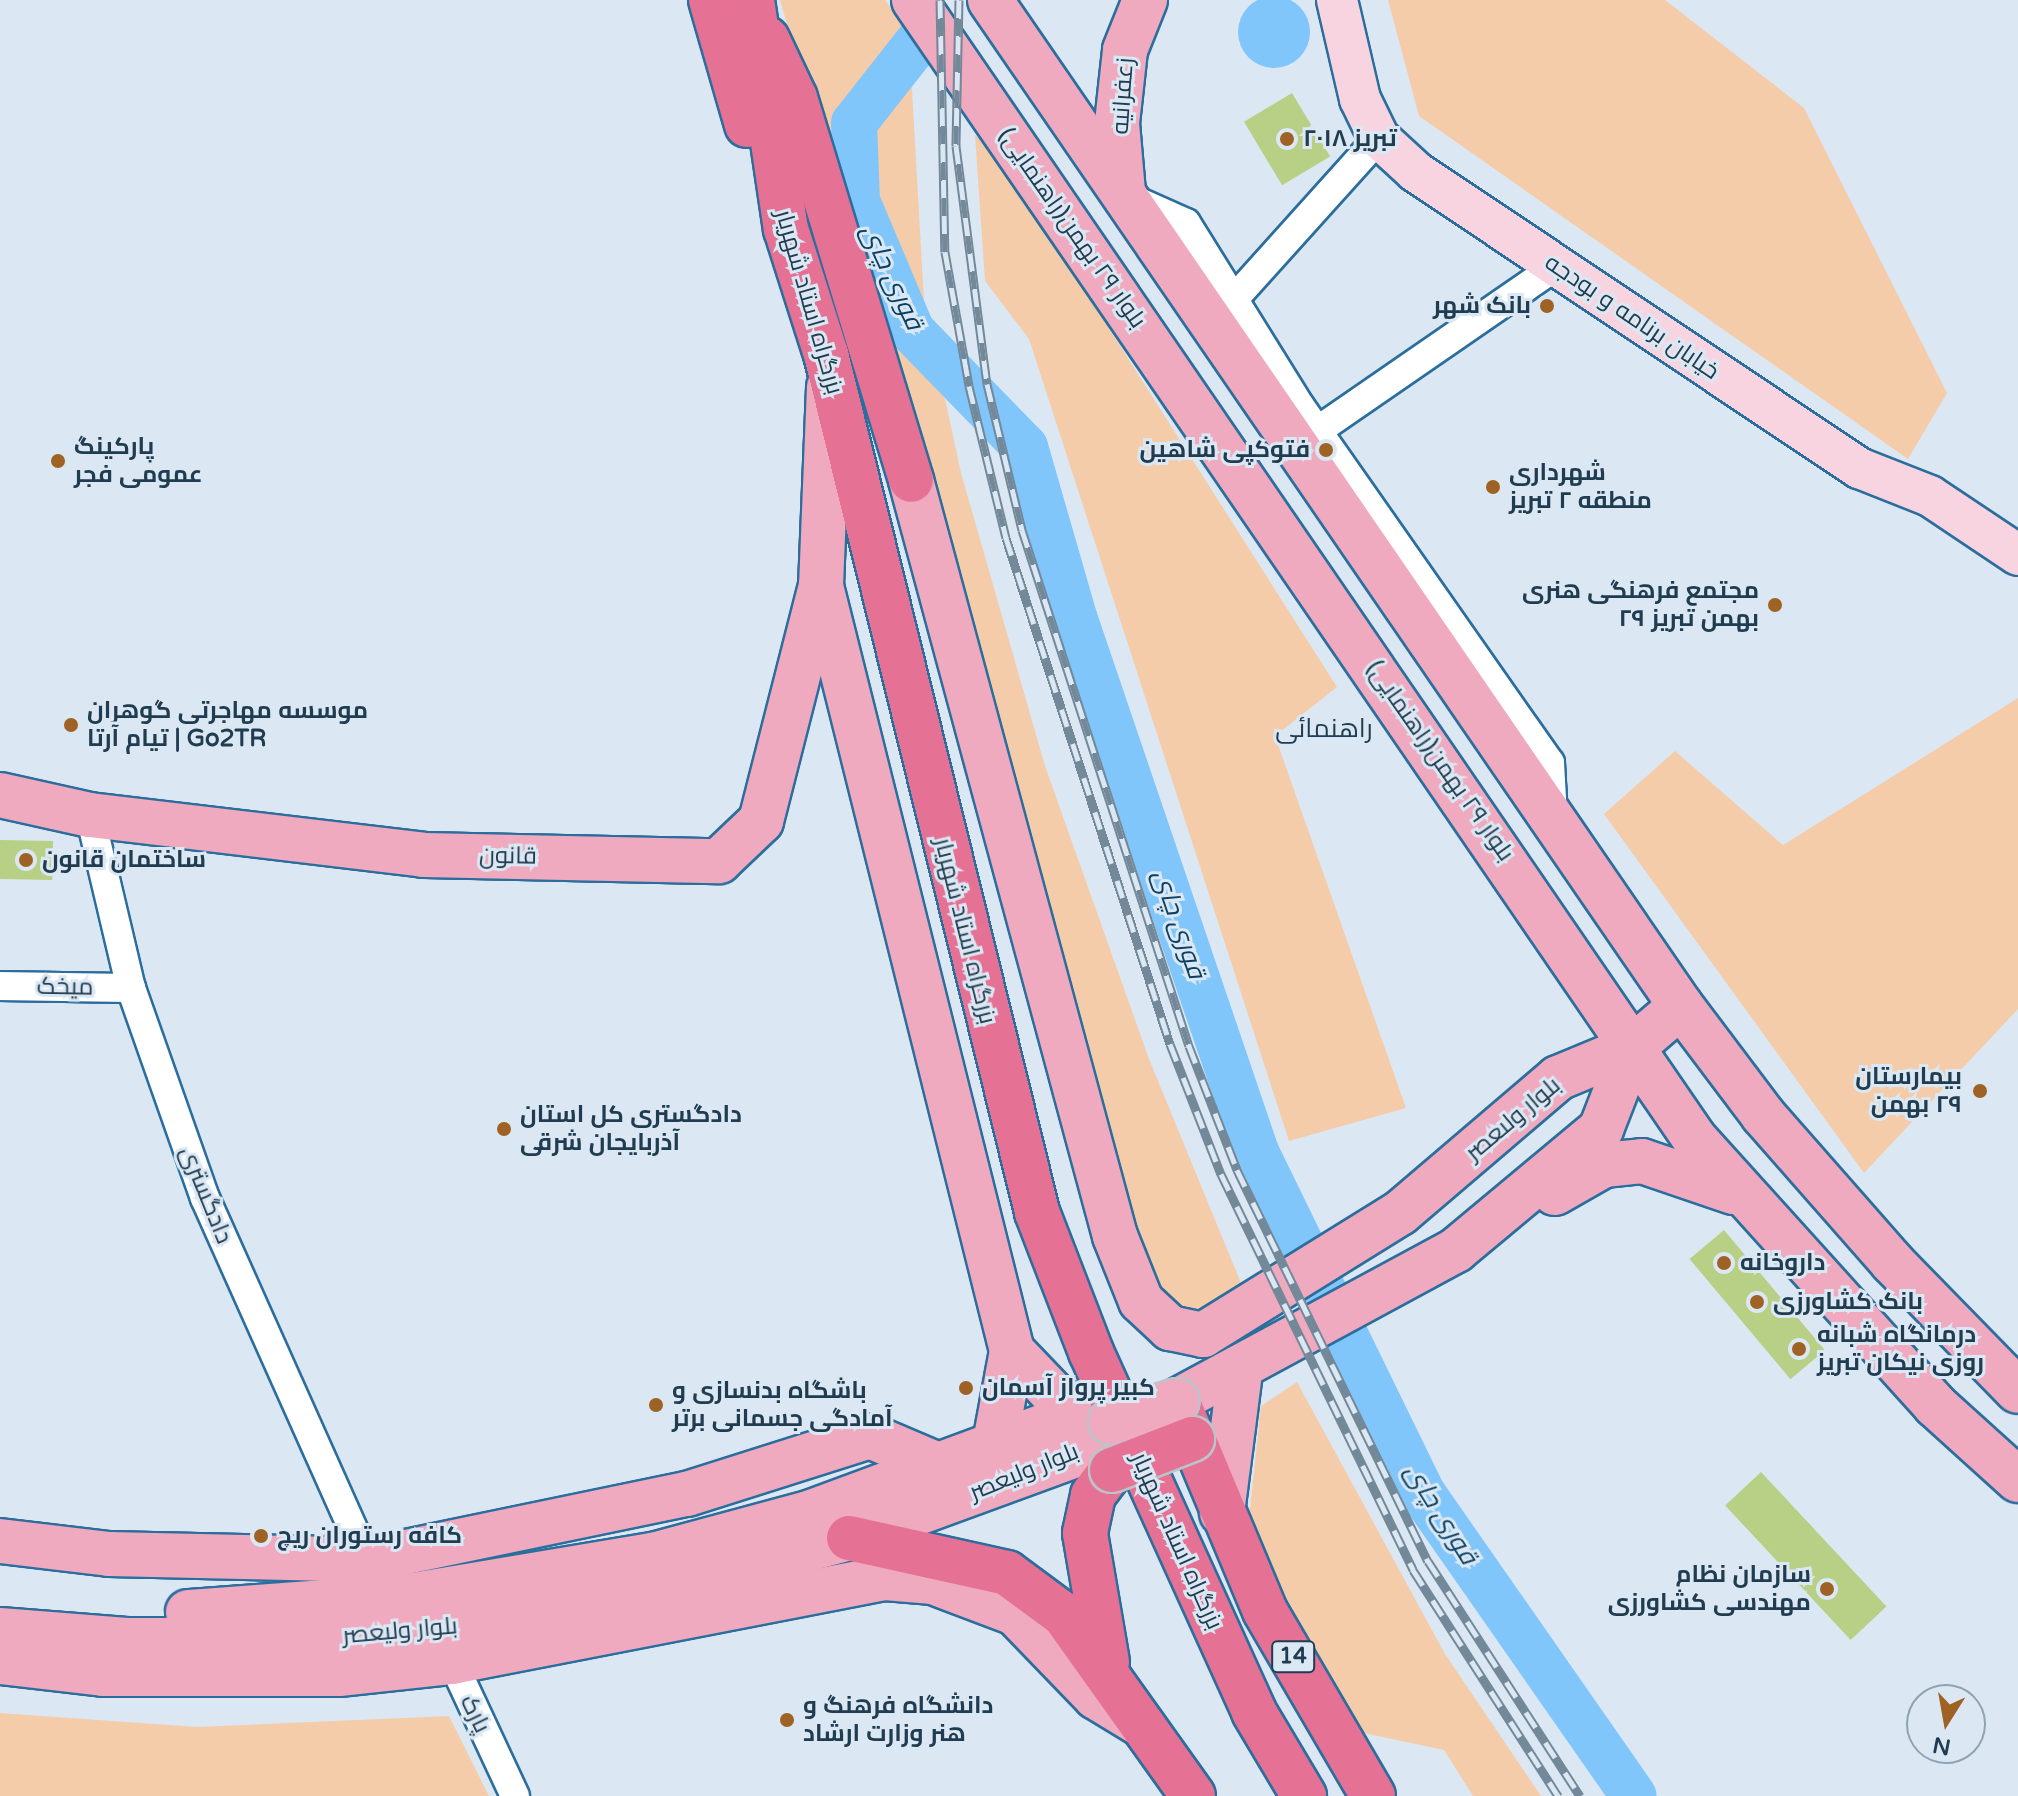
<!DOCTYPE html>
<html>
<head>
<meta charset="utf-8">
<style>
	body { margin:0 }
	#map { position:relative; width:2018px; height:1796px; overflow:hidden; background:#dbe8f3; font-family:"Varela Round",Cairo,sans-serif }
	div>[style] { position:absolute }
	.green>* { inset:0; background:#f4cca9 }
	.water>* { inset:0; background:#80c6fb }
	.round { border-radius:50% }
	.river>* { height:46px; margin:-23px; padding:0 23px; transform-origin:23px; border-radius:23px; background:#80c6fb }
	.building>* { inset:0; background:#b8cf86; transform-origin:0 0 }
	.roads { filter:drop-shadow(2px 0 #2b6e9d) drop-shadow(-2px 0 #2b6e9d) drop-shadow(0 2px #2b6e9d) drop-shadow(0 -2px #2b6e9d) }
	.street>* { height:28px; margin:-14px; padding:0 14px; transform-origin:14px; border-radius:14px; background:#fff }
	.secondary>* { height:40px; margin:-20px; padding:0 20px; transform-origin:20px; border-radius:20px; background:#f7d4df }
	.primary>* { height:44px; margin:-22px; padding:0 22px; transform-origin:22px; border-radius:22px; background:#efaabf }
	.highway>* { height:44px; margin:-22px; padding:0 22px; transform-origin:22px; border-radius:22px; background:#e57194 }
	.rail>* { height:9px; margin-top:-4.5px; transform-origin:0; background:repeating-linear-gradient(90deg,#dbe8f3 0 18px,#738999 0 36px); box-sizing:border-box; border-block:2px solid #738999 }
	.bridges { filter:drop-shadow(2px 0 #bcc4ca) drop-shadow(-2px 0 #bcc4ca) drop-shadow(0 2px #bcc4ca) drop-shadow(0 -2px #bcc4ca) }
	.primary-bridge>* { height:44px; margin:-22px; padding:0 22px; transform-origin:22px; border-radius:22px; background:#efaabf }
	.highway-bridge>* { height:44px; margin:-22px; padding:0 22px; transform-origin:22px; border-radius:22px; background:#e57194 }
	.dots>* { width:22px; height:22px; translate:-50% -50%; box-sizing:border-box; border:4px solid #dbe8f3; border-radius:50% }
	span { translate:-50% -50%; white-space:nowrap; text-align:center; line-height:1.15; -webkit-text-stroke:6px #dbe8f3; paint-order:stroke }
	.shield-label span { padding:2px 6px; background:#dbe8f3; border:2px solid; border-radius:6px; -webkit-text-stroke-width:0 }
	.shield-label { font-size:22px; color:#203c50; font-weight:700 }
	.street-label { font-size:24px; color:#203c50 }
	.poi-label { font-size:24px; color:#203c50; font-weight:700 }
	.left { translate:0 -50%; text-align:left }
	.right { translate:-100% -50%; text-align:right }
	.water-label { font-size:26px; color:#0a4164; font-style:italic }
	.neighbourhood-label { font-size:26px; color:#203c50 }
	.north { position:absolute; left:1906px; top:1684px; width:80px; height:80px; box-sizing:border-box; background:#dbe8f3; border:2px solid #90a3b2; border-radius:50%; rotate:191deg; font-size:22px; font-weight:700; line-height:32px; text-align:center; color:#203c50 }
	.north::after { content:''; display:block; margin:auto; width:28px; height:36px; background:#9d6224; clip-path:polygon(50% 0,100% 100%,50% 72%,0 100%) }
</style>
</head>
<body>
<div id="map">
	<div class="green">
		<i style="clip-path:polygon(780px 0,885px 0,919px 47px,912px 89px,924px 301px,961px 473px,1045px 766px,1149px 1059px,1250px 1305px,1207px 1323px,1155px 1297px)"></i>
		<i style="clip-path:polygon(1388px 0,1665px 0,1804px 108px,1947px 393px,1908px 459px,1419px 116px)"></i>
		<i style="clip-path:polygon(975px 135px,998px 154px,1337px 687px,1275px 736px,1406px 1108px,1289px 1141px,1029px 339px,985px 281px)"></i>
		<i style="clip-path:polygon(2018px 698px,2018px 1009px,1864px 1173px,1604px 814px,1675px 751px,1783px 845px)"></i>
		<i style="clip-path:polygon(1297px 1382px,1445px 1654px,1541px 1796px,1473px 1796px,1444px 1750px,1354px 1731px,1248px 1528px,1261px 1406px)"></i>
		<i style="clip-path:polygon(0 1713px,197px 1727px,449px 1716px,489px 1796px,0 1796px)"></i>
	</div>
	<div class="water">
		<i class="round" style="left:1238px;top:-4px;width:72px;height:72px"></i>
	</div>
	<div class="river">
		<i style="left:921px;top:38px;width:108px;rotate:128.2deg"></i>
		<i style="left:854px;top:123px;width:78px;rotate:87.8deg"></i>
		<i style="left:857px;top:201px;width:141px;rotate:67.1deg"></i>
		<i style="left:912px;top:331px;width:162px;rotate:45.8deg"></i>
		<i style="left:1025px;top:447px;width:177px;rotate:73.9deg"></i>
		<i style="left:1074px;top:617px;width:565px;rotate:71.21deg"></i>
		<i style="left:1256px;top:1152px;width:381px;rotate:64deg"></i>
		<i style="left:1423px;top:1494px;width:368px;rotate:55.1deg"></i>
	</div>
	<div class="building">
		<i style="left:1292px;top:93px;width:74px;height:56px;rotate:59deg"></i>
		<i style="left:0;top:840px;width:53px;height:39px;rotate:1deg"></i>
		<i style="left:1724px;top:1230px;width:157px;height:45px;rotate:50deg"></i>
		<i style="left:1761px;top:1472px;width:184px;height:49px;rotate:47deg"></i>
	</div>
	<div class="roads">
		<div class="street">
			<i style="left:1130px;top:198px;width:61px;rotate:24.1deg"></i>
			<i style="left:1186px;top:223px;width:216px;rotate:58.1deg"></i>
			<i style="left:1300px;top:406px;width:436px;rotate:55deg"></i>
			<i style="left:1550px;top:763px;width:53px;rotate:86.8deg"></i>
			<i style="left:1234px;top:299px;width:217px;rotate:-48deg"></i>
			<i style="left:1317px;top:431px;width:290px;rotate:-34.6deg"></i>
			<i style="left:90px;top:815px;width:178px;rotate:76.7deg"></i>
			<i style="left:131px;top:988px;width:223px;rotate:70.6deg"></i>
			<i style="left:205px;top:1198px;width:397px;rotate:65.9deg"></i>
			<i style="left:0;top:986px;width:131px;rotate:0.9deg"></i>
			<i style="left:446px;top:1648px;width:163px;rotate:65deg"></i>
		</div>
		<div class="secondary">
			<i style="left:1337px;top:0;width:102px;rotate:76.9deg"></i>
			<i style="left:1360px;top:99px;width:43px;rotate:64deg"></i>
			<i style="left:1379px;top:138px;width:50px;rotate:42.6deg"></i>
			<i style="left:1416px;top:172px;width:533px;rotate:33.75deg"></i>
			<i style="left:1859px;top:468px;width:76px;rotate:21.5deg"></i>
			<i style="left:1930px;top:496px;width:106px;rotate:33.8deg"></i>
		</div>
		<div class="primary">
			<i style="left:914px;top:0;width:1380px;rotate:55.57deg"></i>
			<i style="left:1694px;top:1138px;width:360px;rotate:47.9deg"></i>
			<i style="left:1935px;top:1405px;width:112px;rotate:42.1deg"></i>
			<i style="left:990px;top:0;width:1220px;rotate:55.52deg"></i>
			<i style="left:1681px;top:1006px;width:136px;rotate:53deg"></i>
			<i style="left:1763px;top:1115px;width:196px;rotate:48.7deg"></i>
			<i style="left:1892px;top:1262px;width:180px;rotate:45.7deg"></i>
			<i style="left:1123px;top:192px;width:69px;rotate:-95deg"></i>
			<i style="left:1117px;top:123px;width:73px;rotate:-83.7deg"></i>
			<i style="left:1125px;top:50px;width:54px;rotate:-68.2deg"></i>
			<i style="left:829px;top:387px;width:199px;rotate:92.3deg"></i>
			<i style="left:821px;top:586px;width:788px;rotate:75.98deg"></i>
			<i style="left:1012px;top:1351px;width:94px;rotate:100.5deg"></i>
			<i style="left:911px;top:480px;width:783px;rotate:74.9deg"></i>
			<i style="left:1115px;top:1236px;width:70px;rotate:68.2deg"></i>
			<i style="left:1141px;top:1301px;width:40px;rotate:43deg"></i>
			<i style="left:1170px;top:1328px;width:34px;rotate:12deg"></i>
			<i style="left:1203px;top:1335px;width:232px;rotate:-31.8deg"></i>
			<i style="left:1400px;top:1213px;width:208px;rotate:-40.5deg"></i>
			<i style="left:1558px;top:1078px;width:81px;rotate:-22.5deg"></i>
			<i style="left:1633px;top:1047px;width:63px;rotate:-40.5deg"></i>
			<i style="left:0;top:795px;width:92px;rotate:12.5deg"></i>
			<i style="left:90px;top:815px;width:335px;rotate:6.8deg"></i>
			<i style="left:423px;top:855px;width:296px;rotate:1.2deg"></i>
			<i style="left:719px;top:861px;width:58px;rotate:-43.6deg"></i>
			<i style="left:761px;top:821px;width:243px;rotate:-75.7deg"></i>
			<i style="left:1555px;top:1193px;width:56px;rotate:-29.7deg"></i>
			<i style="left:1604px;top:1165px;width:38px;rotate:-6deg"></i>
			<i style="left:1642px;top:1161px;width:96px;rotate:18.8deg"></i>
			<i style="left:1012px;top:1351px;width:66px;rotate:46.2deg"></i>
			<i style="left:1058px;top:1399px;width:47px;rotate:24.9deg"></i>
			<i style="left:1177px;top:1401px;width:317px;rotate:-28.4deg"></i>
			<i style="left:1456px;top:1250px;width:189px;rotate:-39.8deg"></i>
			<i style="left:1601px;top:1129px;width:88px;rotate:-68.7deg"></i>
			<i style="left:1222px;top:1513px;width:142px;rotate:-82.7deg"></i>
			<i style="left:0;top:1541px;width:110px;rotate:6.8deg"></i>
			<i style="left:109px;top:1554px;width:258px;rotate:1.3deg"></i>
			<i style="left:367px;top:1560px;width:327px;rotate:-11.7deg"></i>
			<i style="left:687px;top:1494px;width:192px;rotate:-17.6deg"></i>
			<i style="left:870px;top:1436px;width:74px;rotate:23.1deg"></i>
			<i style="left:188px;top:1612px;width:220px;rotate:-4.2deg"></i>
			<i style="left:407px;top:1596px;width:249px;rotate:-9.5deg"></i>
			<i style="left:653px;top:1555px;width:162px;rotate:-15.1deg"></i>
			<i style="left:809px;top:1513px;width:274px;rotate:-20.3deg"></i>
			<i style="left:1066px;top:1418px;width:45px;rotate:5.1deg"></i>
			<i style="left:0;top:1630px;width:127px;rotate:4.5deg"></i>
			<i style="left:127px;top:1640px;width:156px"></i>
			<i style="left:283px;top:1640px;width:155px;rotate:-3.7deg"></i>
			<i style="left:438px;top:1630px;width:138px;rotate:-8.3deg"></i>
			<i style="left:575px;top:1610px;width:283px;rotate:-14.7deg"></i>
			<i style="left:849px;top:1538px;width:250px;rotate:-20.1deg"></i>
			<i style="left:1084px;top:1452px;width:40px;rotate:-48deg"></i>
			<i style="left:0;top:1662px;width:104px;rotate:6.6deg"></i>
			<i style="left:103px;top:1674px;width:236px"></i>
			<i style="left:339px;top:1674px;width:114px;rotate:-6.1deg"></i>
			<i style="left:452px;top:1662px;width:441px;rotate:-11deg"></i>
			<i style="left:885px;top:1578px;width:48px;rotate:4.8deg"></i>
			<i style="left:933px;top:1582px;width:88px;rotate:20.7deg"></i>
			<i style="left:1015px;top:1613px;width:117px;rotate:46deg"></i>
			<i style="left:1096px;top:1697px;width:54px;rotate:31.3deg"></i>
		</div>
		<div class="highway">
			<i style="left:711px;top:0;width:130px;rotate:73.9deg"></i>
			<i style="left:752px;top:0;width:232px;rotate:81.6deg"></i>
			<i style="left:786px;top:229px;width:131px;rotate:72.3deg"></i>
			<i style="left:826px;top:354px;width:884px;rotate:76.18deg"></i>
			<i style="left:1037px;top:1212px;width:150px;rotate:68.9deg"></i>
			<i style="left:1091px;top:1352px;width:395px;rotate:65.6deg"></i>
			<i style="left:1254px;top:1712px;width:98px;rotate:59.2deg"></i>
			<i style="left:767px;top:39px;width:65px;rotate:64.6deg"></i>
			<i style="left:795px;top:98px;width:399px;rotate:73.1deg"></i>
			<i style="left:1178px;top:1403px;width:225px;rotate:67.3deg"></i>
			<i style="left:1265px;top:1611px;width:214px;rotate:59.7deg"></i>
			<i style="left:849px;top:1538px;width:162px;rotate:12.5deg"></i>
			<i style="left:1007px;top:1573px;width:71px;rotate:36.4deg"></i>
			<i style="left:1064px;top:1615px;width:222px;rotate:54.5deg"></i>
			<i style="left:1107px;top:1662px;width:131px;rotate:-99.7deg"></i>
			<i style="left:1085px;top:1533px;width:39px;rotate:-78deg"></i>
			<i style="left:1093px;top:1495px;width:31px;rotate:-53deg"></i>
		</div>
	</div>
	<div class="rail">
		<i style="left:940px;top:0;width:252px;rotate:88.9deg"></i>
		<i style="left:945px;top:252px;width:136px;rotate:79.8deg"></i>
		<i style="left:969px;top:386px;width:156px;rotate:76.3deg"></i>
		<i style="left:1006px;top:538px;width:532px;rotate:72.04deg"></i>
		<i style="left:1170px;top:1044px;width:140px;rotate:68.6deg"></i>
		<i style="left:1221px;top:1174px;width:440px;rotate:64.1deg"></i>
		<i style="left:1413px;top:1570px;width:269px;rotate:57.3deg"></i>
		<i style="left:959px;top:0;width:146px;rotate:91.2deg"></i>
		<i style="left:956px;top:146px;width:240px;rotate:82.6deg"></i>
		<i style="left:987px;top:384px;width:150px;rotate:76.5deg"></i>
		<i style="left:1022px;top:530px;width:542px;rotate:72.07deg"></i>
		<i style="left:1189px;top:1046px;width:133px;rotate:68.8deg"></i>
		<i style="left:1237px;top:1170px;width:435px;rotate:64deg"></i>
		<i style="left:1428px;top:1561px;width:280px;rotate:57.1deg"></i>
	</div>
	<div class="bridges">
		<div class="primary-bridge">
			<i style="left:1111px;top:1422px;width:69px;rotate:-17.7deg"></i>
		</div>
		<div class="highway-bridge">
			<i style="left:1112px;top:1470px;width:86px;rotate:-21.2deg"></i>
		</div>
	</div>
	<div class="dots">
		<i style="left:1287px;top:139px;background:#9d6224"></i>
		<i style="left:1547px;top:306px;background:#9d6224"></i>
		<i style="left:1326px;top:450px;background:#9d6224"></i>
		<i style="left:58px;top:461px;background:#9d6224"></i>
		<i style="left:1493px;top:487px;background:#9d6224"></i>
		<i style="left:1775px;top:605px;background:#9d6224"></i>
		<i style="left:71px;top:725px;background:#9d6224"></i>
		<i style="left:26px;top:860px;background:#9d6224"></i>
		<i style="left:1980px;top:1091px;background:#9d6224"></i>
		<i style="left:504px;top:1129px;background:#9d6224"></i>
		<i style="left:1724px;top:1263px;background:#9d6224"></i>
		<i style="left:1757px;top:1302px;background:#9d6224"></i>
		<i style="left:1799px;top:1349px;background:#9d6224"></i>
		<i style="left:966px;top:1388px;background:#9d6224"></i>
		<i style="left:656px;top:1405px;background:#9d6224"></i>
		<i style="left:261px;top:1536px;background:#9d6224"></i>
		<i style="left:1827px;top:1589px;background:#9d6224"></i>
		<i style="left:787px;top:1720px;background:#9d6224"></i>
	</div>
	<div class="shield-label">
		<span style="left:1293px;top:1657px">14</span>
	</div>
	<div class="street-label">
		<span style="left:1123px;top:96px;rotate:-86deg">زعفرانیه</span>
		<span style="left:1072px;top:228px;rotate:55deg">بلوار ٢٩ بهمن(راهنمایی)</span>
		<span style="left:809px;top:302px;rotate:74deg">بزرگراه استاد شهریار</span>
		<span style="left:1632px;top:317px;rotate:34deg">خیابان برنامه و بودجه</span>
		<span style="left:1440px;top:761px;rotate:55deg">بلوار ٢٩ بهمن(راهنمایی)</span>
		<span style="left:508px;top:856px;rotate:1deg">قانون</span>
		<span style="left:965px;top:931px;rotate:76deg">بزرگراه استاد شهریار</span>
		<span style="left:65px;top:987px;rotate:1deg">میخک</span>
		<span style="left:1513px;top:1119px;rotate:-40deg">بلوار ولىعصر</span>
		<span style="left:206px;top:1195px;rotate:68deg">دادگستری</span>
		<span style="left:1024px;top:1472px;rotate:-22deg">بلوار ولیعصر</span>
		<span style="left:1177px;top:1541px;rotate:66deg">بزرگراه استاد شهریار</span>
		<span style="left:400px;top:1631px;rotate:-5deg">بلوار ولیعصر</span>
		<span style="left:475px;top:1714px;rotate:64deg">پارک</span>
	</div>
	<div class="poi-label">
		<span class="left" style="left:1303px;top:139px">تبریز ۲۰۱۸</span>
		<span class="right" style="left:1531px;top:306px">بانک شهر</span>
		<span class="left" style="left:74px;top:461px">پارکینگ<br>عمومی فجر</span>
		<span class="right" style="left:1310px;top:450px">فتوکپی شاهین</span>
		<span class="left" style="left:1509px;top:487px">شهرداری<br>منطقه ۲ تبریز</span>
		<span class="right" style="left:1759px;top:605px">مجتمع فرهنگی هنری<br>۲۹ بهمن تبریز</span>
		<span class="left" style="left:87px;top:725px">موسسه مهاجرتی گوهران<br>تیام آرتا | Go2TR</span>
		<span class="left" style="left:42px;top:860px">ساختمان قانون</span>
		<span class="right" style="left:1962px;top:1091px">بیمارستان<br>٢٩ بهمن</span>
		<span class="left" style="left:520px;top:1129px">دادگستری کل استان<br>آذربایجان شرقی</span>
		<span class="left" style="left:1740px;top:1263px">داروخانه</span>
		<span class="left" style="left:1773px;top:1302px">بانک کشاورزی</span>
		<span class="left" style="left:1817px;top:1349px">درمانگاه شبانه<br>روزی نیکان تبریز</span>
		<span class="left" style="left:982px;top:1388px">کبیر پرواز آسمان</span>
		<span class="left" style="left:672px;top:1405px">باشگاه بدنسازی و<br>آمادگی جسمانی برتر</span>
		<span class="left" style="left:277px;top:1536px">کافه رستوران ریچ</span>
		<span class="right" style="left:1811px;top:1589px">سازمان نظام<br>مهندسی کشاورزی</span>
		<span class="left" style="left:803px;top:1720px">دانشگاه فرهنگ و<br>هنر وزارت ارشاد</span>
	</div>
	<div class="water-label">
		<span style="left:892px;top:277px;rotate:65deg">قوری چای</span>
		<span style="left:1179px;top:924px;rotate:71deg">قوری چای</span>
		<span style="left:1441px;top:1514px;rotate:58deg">قوری چای</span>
	</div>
	<div class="neighbourhood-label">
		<span style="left:1324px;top:729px">راهنمائی</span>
	</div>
	<div class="north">N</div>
</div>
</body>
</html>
